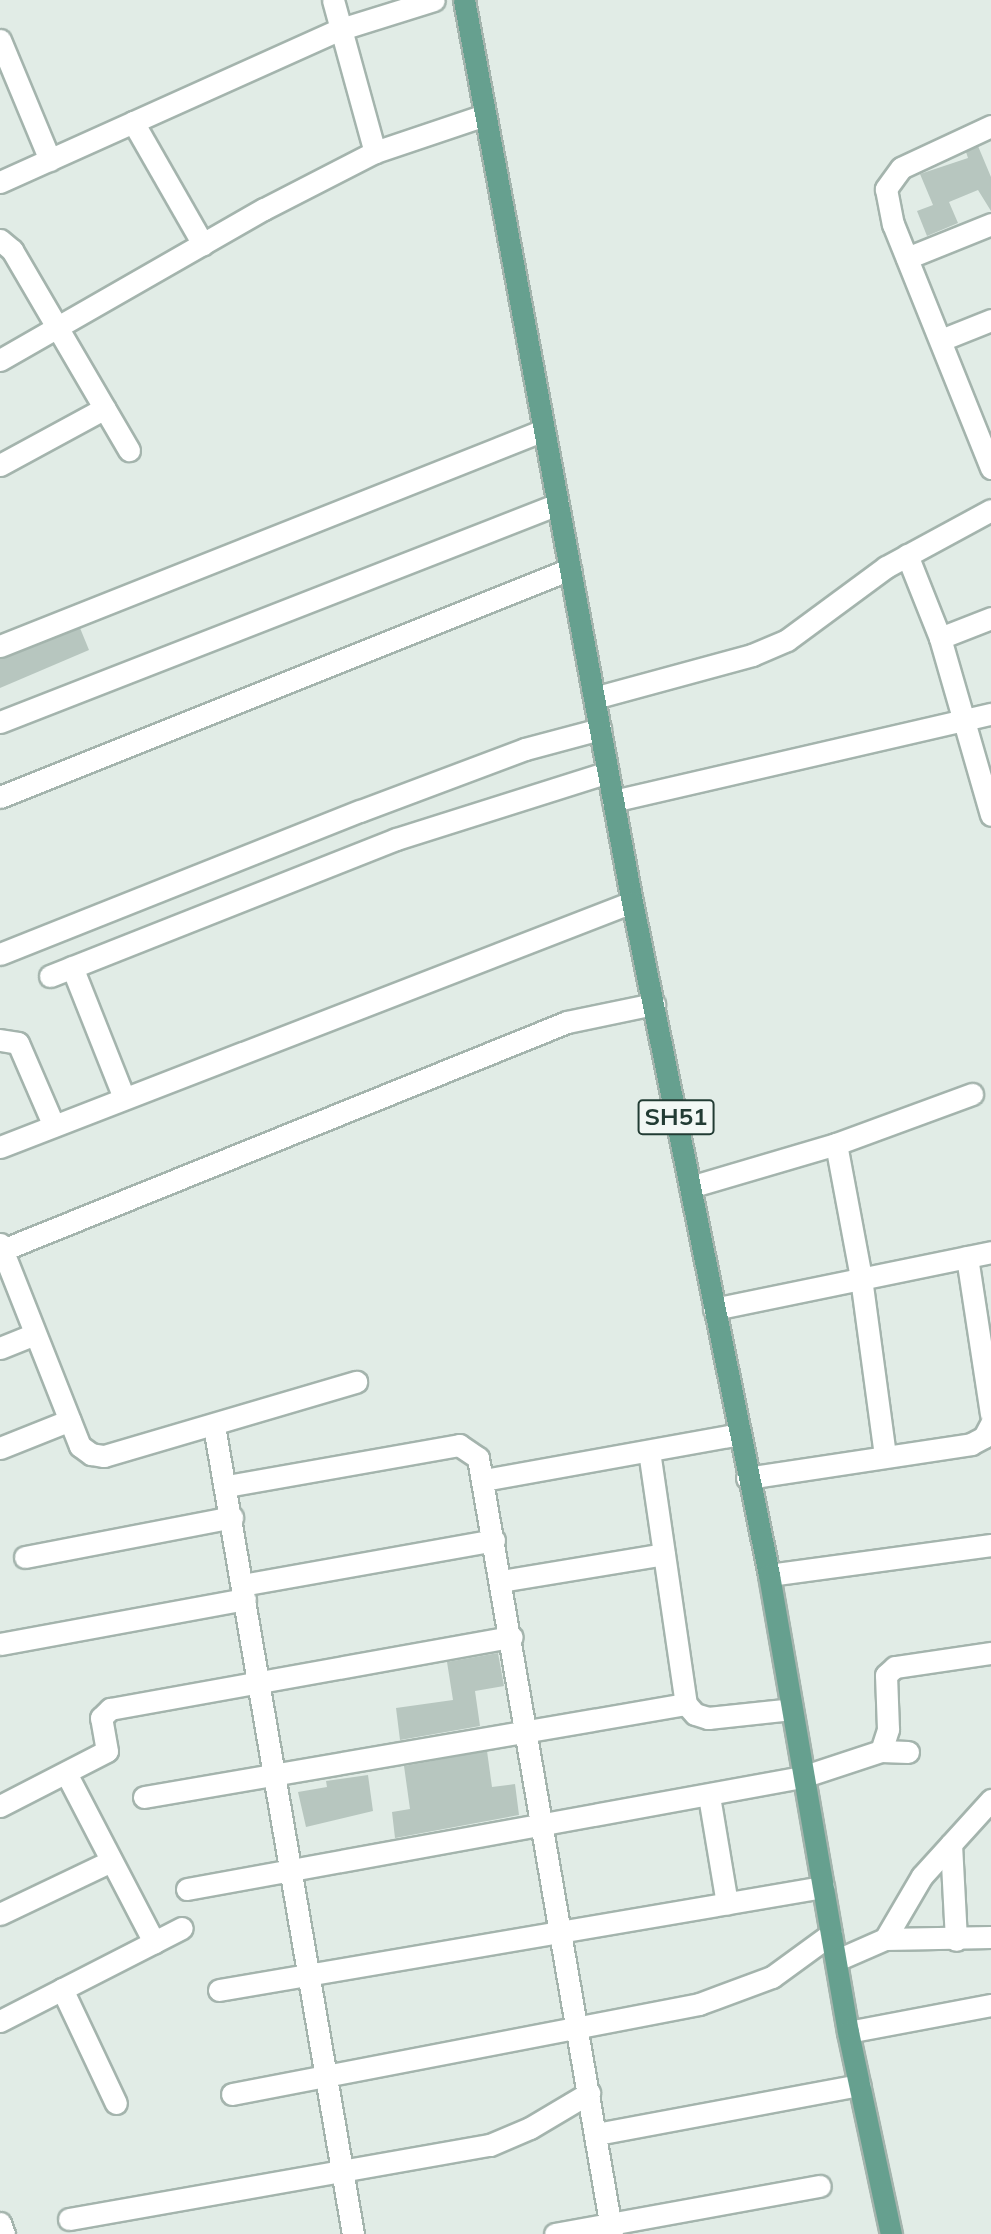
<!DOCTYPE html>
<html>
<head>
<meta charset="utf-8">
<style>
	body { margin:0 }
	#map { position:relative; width:991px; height:2234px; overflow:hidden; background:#e1ece6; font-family:Mulish,sans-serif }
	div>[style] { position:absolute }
	.building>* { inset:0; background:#b7c6bf }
	.roads { filter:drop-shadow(2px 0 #a4b4ad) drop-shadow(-2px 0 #a4b4ad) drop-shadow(0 2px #a4b4ad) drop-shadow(0 -2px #a4b4ad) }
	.minor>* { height:21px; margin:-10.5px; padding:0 10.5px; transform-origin:10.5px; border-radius:10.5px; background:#fff }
	.primary>* { height:21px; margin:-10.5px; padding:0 10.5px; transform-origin:10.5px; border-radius:10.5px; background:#66a08f }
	span { translate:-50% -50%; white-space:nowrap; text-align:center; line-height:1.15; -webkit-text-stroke:5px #f2f8f5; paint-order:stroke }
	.shield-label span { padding:2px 5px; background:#f2f8f5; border:2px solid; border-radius:5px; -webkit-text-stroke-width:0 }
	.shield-label { font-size:24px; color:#223c34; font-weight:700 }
</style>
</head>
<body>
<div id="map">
	<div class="building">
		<i style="clip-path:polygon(978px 146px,991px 177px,991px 211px,978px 190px,949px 202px,958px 223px,927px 236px,917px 211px,933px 205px,920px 174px,968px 158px,966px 152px)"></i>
		<i style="clip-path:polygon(80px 628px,89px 650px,0 688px,0 659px)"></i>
		<i style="clip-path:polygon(498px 1653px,504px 1686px,475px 1691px,480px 1726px,400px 1740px,396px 1708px,453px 1700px,447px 1662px)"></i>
		<i style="clip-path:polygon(487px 1751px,492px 1787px,515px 1784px,519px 1815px,395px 1838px,392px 1812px,410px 1809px,404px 1766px)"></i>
		<i style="clip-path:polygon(368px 1775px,373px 1811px,306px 1827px,298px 1792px,327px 1787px,326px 1781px)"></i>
	</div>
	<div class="roads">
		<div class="minor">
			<i style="left:333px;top:0;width:158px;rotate:74.6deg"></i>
			<i style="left:0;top:40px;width:130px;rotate:67.4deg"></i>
			<i style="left:133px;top:122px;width:141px;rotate:60.2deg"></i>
			<i style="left:991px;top:126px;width:99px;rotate:155deg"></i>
			<i style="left:901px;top:168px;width:26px;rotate:126deg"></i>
			<i style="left:886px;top:189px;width:36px;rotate:79deg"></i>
			<i style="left:893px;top:224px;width:263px;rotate:68.1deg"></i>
			<i style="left:0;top:182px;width:374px;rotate:-24.2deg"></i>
			<i style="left:341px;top:29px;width:97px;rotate:-17.3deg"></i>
			<i style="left:0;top:240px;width:16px;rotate:40deg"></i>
			<i style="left:12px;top:250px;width:232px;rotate:59.7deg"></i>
			<i style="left:907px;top:258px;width:91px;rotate:-22deg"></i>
			<i style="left:941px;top:340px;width:54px;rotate:-21.8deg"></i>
			<i style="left:0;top:360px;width:304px;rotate:-29.8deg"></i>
			<i style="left:264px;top:209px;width:125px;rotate:-27.2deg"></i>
			<i style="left:375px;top:152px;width:116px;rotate:-18.6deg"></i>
			<i style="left:0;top:465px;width:119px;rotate:-28.5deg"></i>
			<i style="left:907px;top:555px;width:89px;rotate:68.3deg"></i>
			<i style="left:940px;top:638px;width:184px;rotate:73.9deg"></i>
			<i style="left:940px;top:638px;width:55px;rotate:-21.4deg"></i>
			<i style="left:0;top:646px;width:585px;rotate:-21.66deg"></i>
			<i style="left:594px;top:698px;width:164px;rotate:-15.2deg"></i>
			<i style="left:752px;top:655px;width:38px;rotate:-23deg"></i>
			<i style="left:787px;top:640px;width:123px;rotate:-36.4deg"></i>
			<i style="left:886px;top:567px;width:119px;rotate:-28.5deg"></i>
			<i style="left:0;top:722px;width:599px;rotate:-21.34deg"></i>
			<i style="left:0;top:797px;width:614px;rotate:-21.8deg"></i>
			<i style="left:613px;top:801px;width:388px;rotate:-13deg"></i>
			<i style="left:0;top:954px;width:387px;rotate:-21.7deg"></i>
			<i style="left:360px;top:811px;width:176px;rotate:-20.6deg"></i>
			<i style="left:525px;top:749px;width:78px;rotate:-14.9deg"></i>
			<i style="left:72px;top:967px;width:141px;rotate:68.3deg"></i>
			<i style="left:50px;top:976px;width:372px;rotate:-21.6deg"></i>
			<i style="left:396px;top:839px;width:222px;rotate:-17.5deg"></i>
			<i style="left:0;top:1040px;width:18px;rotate:9deg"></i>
			<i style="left:18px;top:1043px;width:90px;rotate:66.6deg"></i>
			<i style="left:836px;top:1144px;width:136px;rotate:79.4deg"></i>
			<i style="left:861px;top:1278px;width:179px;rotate:82.3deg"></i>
			<i style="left:0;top:1147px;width:678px;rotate:-21.19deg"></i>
			<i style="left:690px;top:1187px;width:152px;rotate:-16.4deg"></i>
			<i style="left:836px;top:1144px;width:145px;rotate:-20.2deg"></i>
			<i style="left:0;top:1244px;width:217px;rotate:68.4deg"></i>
			<i style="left:80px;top:1446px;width:14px;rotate:36deg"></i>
			<i style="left:91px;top:1454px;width:13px;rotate:9deg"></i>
			<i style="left:104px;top:1456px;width:263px;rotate:-16.4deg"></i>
			<i style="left:0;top:1251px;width:611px;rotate:-21.99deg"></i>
			<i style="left:567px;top:1022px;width:89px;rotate:-11.7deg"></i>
			<i style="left:967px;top:1257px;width:159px;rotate:81.3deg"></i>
			<i style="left:714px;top:1309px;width:283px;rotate:-11.6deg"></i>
			<i style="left:0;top:1348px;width:37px;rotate:-22deg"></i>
			<i style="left:214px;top:1426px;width:820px;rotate:80.24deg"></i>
			<i style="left:0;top:1448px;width:75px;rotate:-21.8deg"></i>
			<i style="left:649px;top:1451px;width:256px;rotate:81.7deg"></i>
			<i style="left:686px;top:1704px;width:13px;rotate:48deg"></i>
			<i style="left:695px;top:1714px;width:14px;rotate:17deg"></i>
			<i style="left:708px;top:1718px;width:84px;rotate:-6.1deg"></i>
			<i style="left:747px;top:1478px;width:227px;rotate:-8.6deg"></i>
			<i style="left:971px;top:1444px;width:15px;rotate:-28deg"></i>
			<i style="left:984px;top:1437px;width:15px;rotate:-62deg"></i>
			<i style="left:484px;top:1480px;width:259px;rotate:-10.2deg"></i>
			<i style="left:227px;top:1486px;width:236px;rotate:-10deg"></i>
			<i style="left:459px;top:1445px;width:23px;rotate:34deg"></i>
			<i style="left:478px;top:1458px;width:787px;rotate:80.2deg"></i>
			<i style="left:25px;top:1557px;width:211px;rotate:-10.9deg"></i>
			<i style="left:769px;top:1575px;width:224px;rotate:-7.7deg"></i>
			<i style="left:501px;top:1581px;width:165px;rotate:-9.4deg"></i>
			<i style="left:242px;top:1585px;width:256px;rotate:-10.1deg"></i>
			<i style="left:0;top:1644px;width:249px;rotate:-10.4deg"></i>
			<i style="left:881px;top:1751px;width:27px;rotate:2deg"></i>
			<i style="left:66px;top:1773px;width:191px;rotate:62.5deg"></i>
			<i style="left:709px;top:1796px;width:109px;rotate:80.5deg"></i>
			<i style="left:144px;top:1797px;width:550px;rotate:-9.74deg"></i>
			<i style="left:0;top:1806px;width:120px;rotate:-27.2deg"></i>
			<i style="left:107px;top:1751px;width:34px;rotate:-100deg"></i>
			<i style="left:101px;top:1718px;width:13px;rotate:-45deg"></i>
			<i style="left:110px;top:1709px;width:408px;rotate:-10.2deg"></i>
			<i style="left:951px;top:1844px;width:96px;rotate:87deg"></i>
			<i style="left:187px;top:1889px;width:625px;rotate:-10.32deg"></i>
			<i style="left:802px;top:1777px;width:83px;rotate:-18.2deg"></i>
			<i style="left:881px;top:1751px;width:23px;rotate:-72deg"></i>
			<i style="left:888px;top:1729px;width:54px;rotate:-92.1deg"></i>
			<i style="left:886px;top:1675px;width:12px;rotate:-42deg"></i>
			<i style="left:895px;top:1667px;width:97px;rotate:-8.3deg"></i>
			<i style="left:0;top:1914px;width:123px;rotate:-25.5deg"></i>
			<i style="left:885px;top:1939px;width:73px;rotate:-59.6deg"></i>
			<i style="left:922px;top:1876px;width:103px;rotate:-47.8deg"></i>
			<i style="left:837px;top:1960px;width:52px;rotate:-23.6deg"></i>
			<i style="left:885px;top:1939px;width:106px;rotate:-1.1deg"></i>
			<i style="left:62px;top:1989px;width:126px;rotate:64.7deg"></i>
			<i style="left:219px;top:1990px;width:613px;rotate:-9.68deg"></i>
			<i style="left:0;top:2021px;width:204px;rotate:-27.1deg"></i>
			<i style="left:848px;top:2032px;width:146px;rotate:-10.7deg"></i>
			<i style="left:232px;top:2094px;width:476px;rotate:-10.9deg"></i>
			<i style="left:699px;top:2004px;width:78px;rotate:-20.3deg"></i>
			<i style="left:772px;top:1977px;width:73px;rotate:-36.1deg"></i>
			<i style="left:597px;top:2134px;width:267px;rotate:-10.6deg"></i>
			<i style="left:69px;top:2219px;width:427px;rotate:-10deg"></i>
			<i style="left:490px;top:2145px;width:43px;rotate:-23deg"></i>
			<i style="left:530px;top:2128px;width:69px;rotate:-30.7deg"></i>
			<i style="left:0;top:2223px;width:12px;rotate:70deg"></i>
			<i style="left:555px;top:2234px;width:269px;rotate:-10.3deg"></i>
		</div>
		<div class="primary">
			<i style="left:464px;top:0;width:918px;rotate:79.45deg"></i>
			<i style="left:632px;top:902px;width:687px;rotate:78.49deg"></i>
			<i style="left:769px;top:1575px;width:464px;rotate:80.2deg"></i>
			<i style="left:848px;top:2032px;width:207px;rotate:78deg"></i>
		</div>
	</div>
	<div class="shield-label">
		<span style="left:676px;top:1117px">SH51</span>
	</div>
</div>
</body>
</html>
